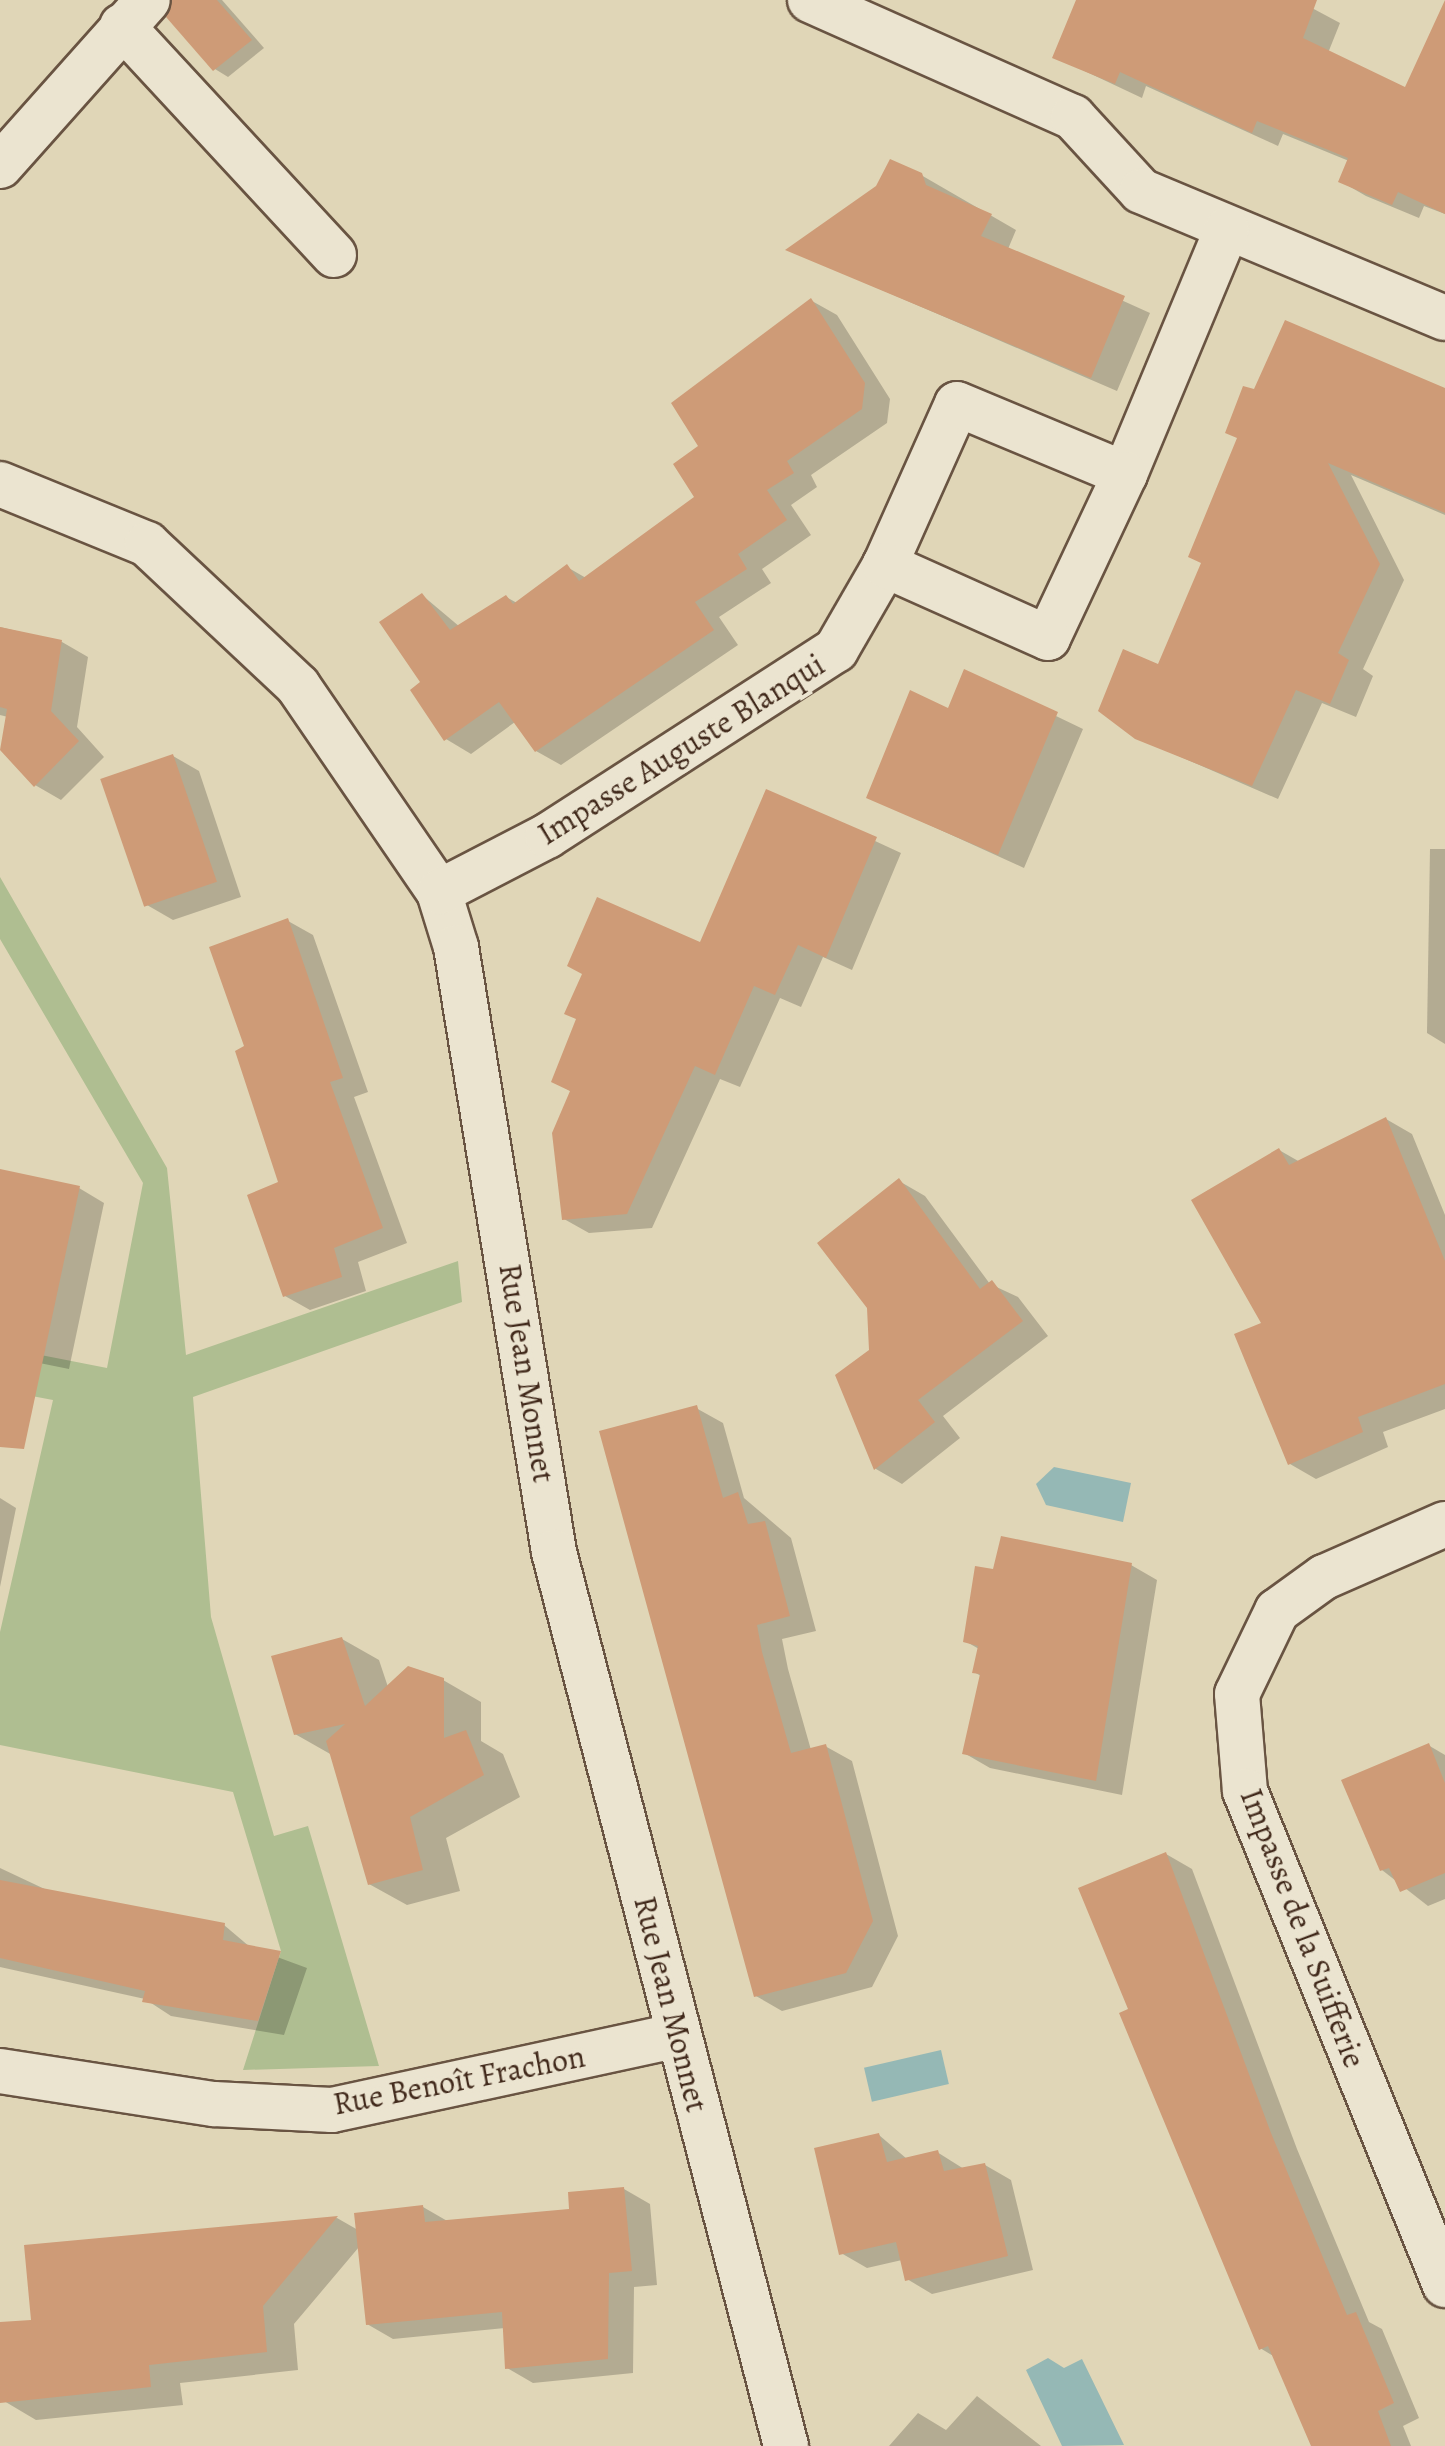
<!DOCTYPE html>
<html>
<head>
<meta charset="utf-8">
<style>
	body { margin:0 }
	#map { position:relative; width:1445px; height:2446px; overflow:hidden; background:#e0d6b7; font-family:Alegreya,serif }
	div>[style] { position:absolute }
	.green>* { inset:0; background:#afbe91 }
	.water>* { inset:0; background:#95b8b5; transform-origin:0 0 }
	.shadow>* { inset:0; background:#0003 }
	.building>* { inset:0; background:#ce9b77; transform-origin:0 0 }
	.roads { filter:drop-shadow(2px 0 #695442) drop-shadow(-2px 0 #695442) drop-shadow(0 2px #695442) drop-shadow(0 -2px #695442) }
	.minor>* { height:44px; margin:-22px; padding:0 22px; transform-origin:22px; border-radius:22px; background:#ebe4d0 }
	span { translate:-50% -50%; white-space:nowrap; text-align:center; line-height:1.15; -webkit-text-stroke:8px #ebe4d0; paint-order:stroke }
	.street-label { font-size:32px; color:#41291b }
</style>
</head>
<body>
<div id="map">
	<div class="green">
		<i style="clip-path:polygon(0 877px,167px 1168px,186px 1355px,458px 1261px,462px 1302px,193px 1397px,211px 1617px,274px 1836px,308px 1826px,379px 2066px,243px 2070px,281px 1951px,233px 1792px,0 1745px,0 1632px,53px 1400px,0 1390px,0 1347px,107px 1368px,143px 1183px,0 939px)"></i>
	</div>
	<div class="water">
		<i style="clip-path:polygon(1054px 1467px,1131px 1483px,1123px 1522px,1046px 1505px,1036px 1484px)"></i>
		<i style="left:941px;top:2050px;width:35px;height:79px;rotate:77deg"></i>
		<i style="clip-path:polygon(1048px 2358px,1064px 2368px,1082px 2359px,1124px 2445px,1062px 2446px,1026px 2370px)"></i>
	</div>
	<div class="shadow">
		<i style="clip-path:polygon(173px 0,222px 0,264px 48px,228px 77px,215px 69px)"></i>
		<i style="clip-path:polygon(1078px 0,1297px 0,1340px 23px,1328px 53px,1406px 90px,1445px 88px,1445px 214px,1424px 206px,1419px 218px,1366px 196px,1340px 181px,1349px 161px,1283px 134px,1278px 146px,1146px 86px,1142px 98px,1055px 57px)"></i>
		<i style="clip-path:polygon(921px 175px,1016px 230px,1008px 249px,1150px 313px,1117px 391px,789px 250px)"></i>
		<i style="clip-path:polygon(812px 301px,837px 315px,890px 399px,887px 423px,811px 475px,817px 487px,791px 505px,811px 535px,762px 569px,771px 583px,719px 617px,738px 645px,561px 765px,536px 751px,515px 722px,471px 754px,446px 739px,423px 682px,422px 595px,460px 627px,506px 597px,517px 603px,567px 567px,586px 578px,697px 498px,700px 446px)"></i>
		<i style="clip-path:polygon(1255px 392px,1445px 395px,1445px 515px,1351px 475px,1404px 580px,1363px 669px,1373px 676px,1356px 717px,1322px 703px,1278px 799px,1137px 738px,1204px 563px)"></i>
		<i style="clip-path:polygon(0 627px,62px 642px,88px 657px,77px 727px,104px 757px,61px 800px,35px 785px,8px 717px,0 715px)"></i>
		<i style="clip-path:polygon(965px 672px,1083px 729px,1024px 868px,868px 797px,949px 710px)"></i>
		<i style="clip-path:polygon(173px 756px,199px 771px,241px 897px,173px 920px,147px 905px)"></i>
		<i style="clip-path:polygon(767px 791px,901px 853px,852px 970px,823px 957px,801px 1007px,780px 998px,740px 1087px,720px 1079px,652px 1228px,589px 1233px,564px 1219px,572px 1092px,553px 1081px,701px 944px)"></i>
		<i style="clip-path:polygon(1430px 849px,1445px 849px,1445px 1044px,1427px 1033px)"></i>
		<i style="clip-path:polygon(288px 921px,313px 935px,368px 1092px,354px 1097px,407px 1243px,358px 1262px,366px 1291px,310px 1310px,285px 1296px)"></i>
		<i style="clip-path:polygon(1386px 1119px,1412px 1134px,1445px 1215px,1445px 1409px,1383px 1432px,1388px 1447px,1316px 1479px,1290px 1464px,1279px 1150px,1300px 1162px)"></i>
		<i style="clip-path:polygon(0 1171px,79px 1188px,104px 1203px,69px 1369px,0 1355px)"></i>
		<i style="clip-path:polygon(899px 1181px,925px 1196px,990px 1284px,1018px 1297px,1048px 1336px,943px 1416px,960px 1438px,902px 1484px,876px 1469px,838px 1376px,871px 1351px)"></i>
		<i style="clip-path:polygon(696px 1408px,723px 1423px,744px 1498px,791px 1538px,816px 1631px,782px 1639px,788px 1669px,811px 1750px,825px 1746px,852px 1761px,898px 1936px,872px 1987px,782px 2011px,756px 1996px)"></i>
		<i style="clip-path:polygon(0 1498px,16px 1508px,0 1587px)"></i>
		<i style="clip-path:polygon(1131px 1565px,1157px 1580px,1122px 1795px,990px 1768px,964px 1753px,981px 1676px,974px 1672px,979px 1649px,965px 1641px,994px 1571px)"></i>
		<i style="clip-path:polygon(342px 1639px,379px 1660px,388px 1687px,443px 1680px,481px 1702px,481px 1741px,503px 1754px,520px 1797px,446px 1838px,460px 1891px,407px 1905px,369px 1884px,332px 1755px,295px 1734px)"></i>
		<i style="clip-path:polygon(1428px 1745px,1445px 1755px,1445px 1899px,1428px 1906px,1382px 1870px)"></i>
		<i style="clip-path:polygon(1166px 1854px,1192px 1869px,1297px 2149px,1369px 2322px,1382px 2329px,1419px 2418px,1403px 2426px,1411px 2446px,1313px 2446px,1275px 2357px,1260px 2348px,1131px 2010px)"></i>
		<i style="clip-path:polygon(0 1868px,51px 1892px,224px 1925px,250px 1947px,307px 1968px,284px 2035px,171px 2016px,145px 1999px,0 1967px)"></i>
		<i style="clip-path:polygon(879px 2135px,907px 2159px,937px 2152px,964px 2169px,985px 2165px,1011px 2180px,1033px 2270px,932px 2294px,907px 2279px,902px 2260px,867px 2268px,841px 2253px)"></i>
		<i style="clip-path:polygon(624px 2189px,650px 2204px,657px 2285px,634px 2287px,633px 2373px,533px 2383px,507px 2368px,505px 2328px,393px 2339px,367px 2324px,359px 2247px,294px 2324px,298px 2370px,180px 2383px,183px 2405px,36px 2420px,4px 2401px,0 2324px,33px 2322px,27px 2247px,337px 2218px,358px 2230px,423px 2207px,449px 2222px,571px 2211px)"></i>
		<i style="clip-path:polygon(977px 2396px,1041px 2446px,889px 2446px,918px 2413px,946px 2430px)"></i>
	</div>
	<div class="building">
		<i style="clip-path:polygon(172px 0,217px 0,252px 40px,213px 71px,166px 17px)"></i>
		<i style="clip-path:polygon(1076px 0,1317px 0,1303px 38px,1405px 87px,1445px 0,1445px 214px,1398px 192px,1392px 205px,1338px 182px,1348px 158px,1257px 121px,1252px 133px,1120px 72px,1115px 84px,1052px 58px)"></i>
		<i style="clip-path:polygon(890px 159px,922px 173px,926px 185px,992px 214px,981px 236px,1125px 296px,1091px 378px,785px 250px,876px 186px)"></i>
		<i style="clip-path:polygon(811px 298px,865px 383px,862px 409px,787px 461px,794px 473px,767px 490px,787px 520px,738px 554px,747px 569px,695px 602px,714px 630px,535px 752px,499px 702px,444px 741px,410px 690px,420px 682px,379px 622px,422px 593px,450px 630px,506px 595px,513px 604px,567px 564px,579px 581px,694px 497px,673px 464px,698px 446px,671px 403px)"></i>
		<i style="clip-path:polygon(1285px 320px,1445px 388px,1445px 513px,1328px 463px,1380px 564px,1338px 653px,1349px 660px,1330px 704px,1296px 690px,1252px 786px,1135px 739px,1098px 711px,1123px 649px,1158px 664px,1201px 563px,1188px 557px,1237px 438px,1225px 433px,1243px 386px,1254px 389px)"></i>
		<i style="clip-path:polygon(0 627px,62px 640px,51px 711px,79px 741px,34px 787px,0 750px,7px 709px,0 707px)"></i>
		<i style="clip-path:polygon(964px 669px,1058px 712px,998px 855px,866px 798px,910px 690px,948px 708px)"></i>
		<i style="left:173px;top:754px;width:135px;height:77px;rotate:71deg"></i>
		<i style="clip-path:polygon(766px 789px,877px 837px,826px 958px,798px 945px,775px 995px,754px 986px,715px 1075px,695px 1066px,627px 1214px,562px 1220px,552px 1133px,570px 1091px,551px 1082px,576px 1019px,564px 1014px,582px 974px,567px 966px,597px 897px,700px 942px)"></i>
		<i style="clip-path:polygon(288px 918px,343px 1078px,330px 1082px,383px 1228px,334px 1248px,342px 1277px,283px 1297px,247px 1195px,278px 1182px,235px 1051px,244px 1046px,209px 947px)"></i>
		<i style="clip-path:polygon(1386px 1117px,1445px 1261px,1445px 1384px,1358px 1417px,1363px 1432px,1288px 1465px,1234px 1334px,1261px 1323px,1191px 1200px,1279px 1148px,1289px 1165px)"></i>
		<i style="clip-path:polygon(0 1169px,80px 1186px,24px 1449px,0 1447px)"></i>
		<i style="clip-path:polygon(899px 1178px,980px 1289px,992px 1280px,1023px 1321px,918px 1400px,935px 1422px,874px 1470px,835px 1375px,869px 1350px,867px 1308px,817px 1243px)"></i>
		<i style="clip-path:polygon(697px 1405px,723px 1498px,738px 1492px,748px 1524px,765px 1521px,790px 1616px,757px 1625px,762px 1652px,791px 1753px,826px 1744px,873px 1921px,846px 1973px,754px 1997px,599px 1431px)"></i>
		<i style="clip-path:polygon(1001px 1536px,1132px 1563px,1096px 1781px,962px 1754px,980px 1674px,972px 1673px,978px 1646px,963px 1642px,975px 1566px,993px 1569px)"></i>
		<i style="clip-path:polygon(342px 1637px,365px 1706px,408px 1666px,444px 1678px,444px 1738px,466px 1730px,484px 1775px,410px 1817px,423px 1870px,368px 1885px,326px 1741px,345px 1724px,294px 1735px,271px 1656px)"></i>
		<i style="clip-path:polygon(1429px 1743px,1445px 1783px,1445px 1873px,1400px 1892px,1389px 1868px,1380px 1871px,1341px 1780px)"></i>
		<i style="clip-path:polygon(1166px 1852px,1271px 2133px,1347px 2315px,1356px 2312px,1394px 2403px,1378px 2411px,1391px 2446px,1311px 2446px,1268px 2346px,1259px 2350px,1119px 2013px,1128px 2009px,1078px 1888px)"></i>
		<i style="clip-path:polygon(0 1880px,225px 1923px,223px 1940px,281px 1951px,258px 2021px,142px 2002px,145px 1991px,0 1958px)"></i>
		<i style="clip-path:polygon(879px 2133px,887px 2162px,938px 2150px,944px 2171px,985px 2163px,1008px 2256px,905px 2281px,896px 2242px,839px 2255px,814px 2148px)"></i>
		<i style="clip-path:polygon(624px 2187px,632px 2271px,609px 2273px,608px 2359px,505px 2369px,502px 2312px,366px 2325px,354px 2213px,423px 2205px,425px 2222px,569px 2209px,568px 2192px)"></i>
		<i style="clip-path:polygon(338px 2216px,263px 2306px,267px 2352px,149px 2365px,151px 2387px,0 2403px,0 2322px,31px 2320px,24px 2245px)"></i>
	</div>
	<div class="roads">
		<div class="minor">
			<i style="left:810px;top:0;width:288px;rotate:24deg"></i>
			<i style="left:1073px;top:117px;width:100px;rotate:47.4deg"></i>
			<i style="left:1141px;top:191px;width:329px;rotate:22.7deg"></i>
			<i style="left:122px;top:26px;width:312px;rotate:47.2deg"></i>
			<i style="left:0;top:166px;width:222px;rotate:-48.3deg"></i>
			<i style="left:1125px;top:474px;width:265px;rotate:-67.4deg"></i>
			<i style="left:0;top:484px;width:159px;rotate:22.2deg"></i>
			<i style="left:147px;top:544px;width:207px;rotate:43.2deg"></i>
			<i style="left:298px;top:686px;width:250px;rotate:55.6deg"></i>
			<i style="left:439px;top:892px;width:58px;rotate:72.8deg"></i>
			<i style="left:456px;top:947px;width:613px;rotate:80.8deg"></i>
			<i style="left:554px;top:1552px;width:924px;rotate:75.45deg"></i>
			<i style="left:439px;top:892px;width:122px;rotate:-27.4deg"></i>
			<i style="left:547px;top:836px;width:344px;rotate:-32.8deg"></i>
			<i style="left:836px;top:650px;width:98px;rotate:-60deg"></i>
			<i style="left:885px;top:565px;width:176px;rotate:-65.9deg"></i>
			<i style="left:957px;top:404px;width:182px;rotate:22.6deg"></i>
			<i style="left:1125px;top:474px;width:181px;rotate:115.2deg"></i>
			<i style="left:1048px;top:638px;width:179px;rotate:-155.9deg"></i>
			<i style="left:1445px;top:1524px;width:132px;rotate:156.3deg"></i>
			<i style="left:1324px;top:1577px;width:58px;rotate:144.1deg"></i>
			<i style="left:1277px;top:1611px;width:92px;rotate:115.7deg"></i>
			<i style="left:1237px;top:1694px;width:97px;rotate:85.3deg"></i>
			<i style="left:1245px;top:1791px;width:533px;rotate:67.96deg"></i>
			<i style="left:0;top:2071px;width:217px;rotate:8.8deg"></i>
			<i style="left:214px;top:2104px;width:118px;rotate:2.9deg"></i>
			<i style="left:332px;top:2110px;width:354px;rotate:-12.2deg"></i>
		</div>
	</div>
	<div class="street-label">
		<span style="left:681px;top:749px;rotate:-32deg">Impasse Auguste Blanqui</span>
		<span style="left:527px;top:1373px;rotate:81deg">Rue Jean Monnet</span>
		<span style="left:1303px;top:1928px;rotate:69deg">Impasse de la Suifferie</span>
		<span style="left:671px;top:2004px;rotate:76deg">Rue Jean Monnet</span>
		<span style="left:459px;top:2080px;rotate:-11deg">Rue Benoît Frachon</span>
	</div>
</div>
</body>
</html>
